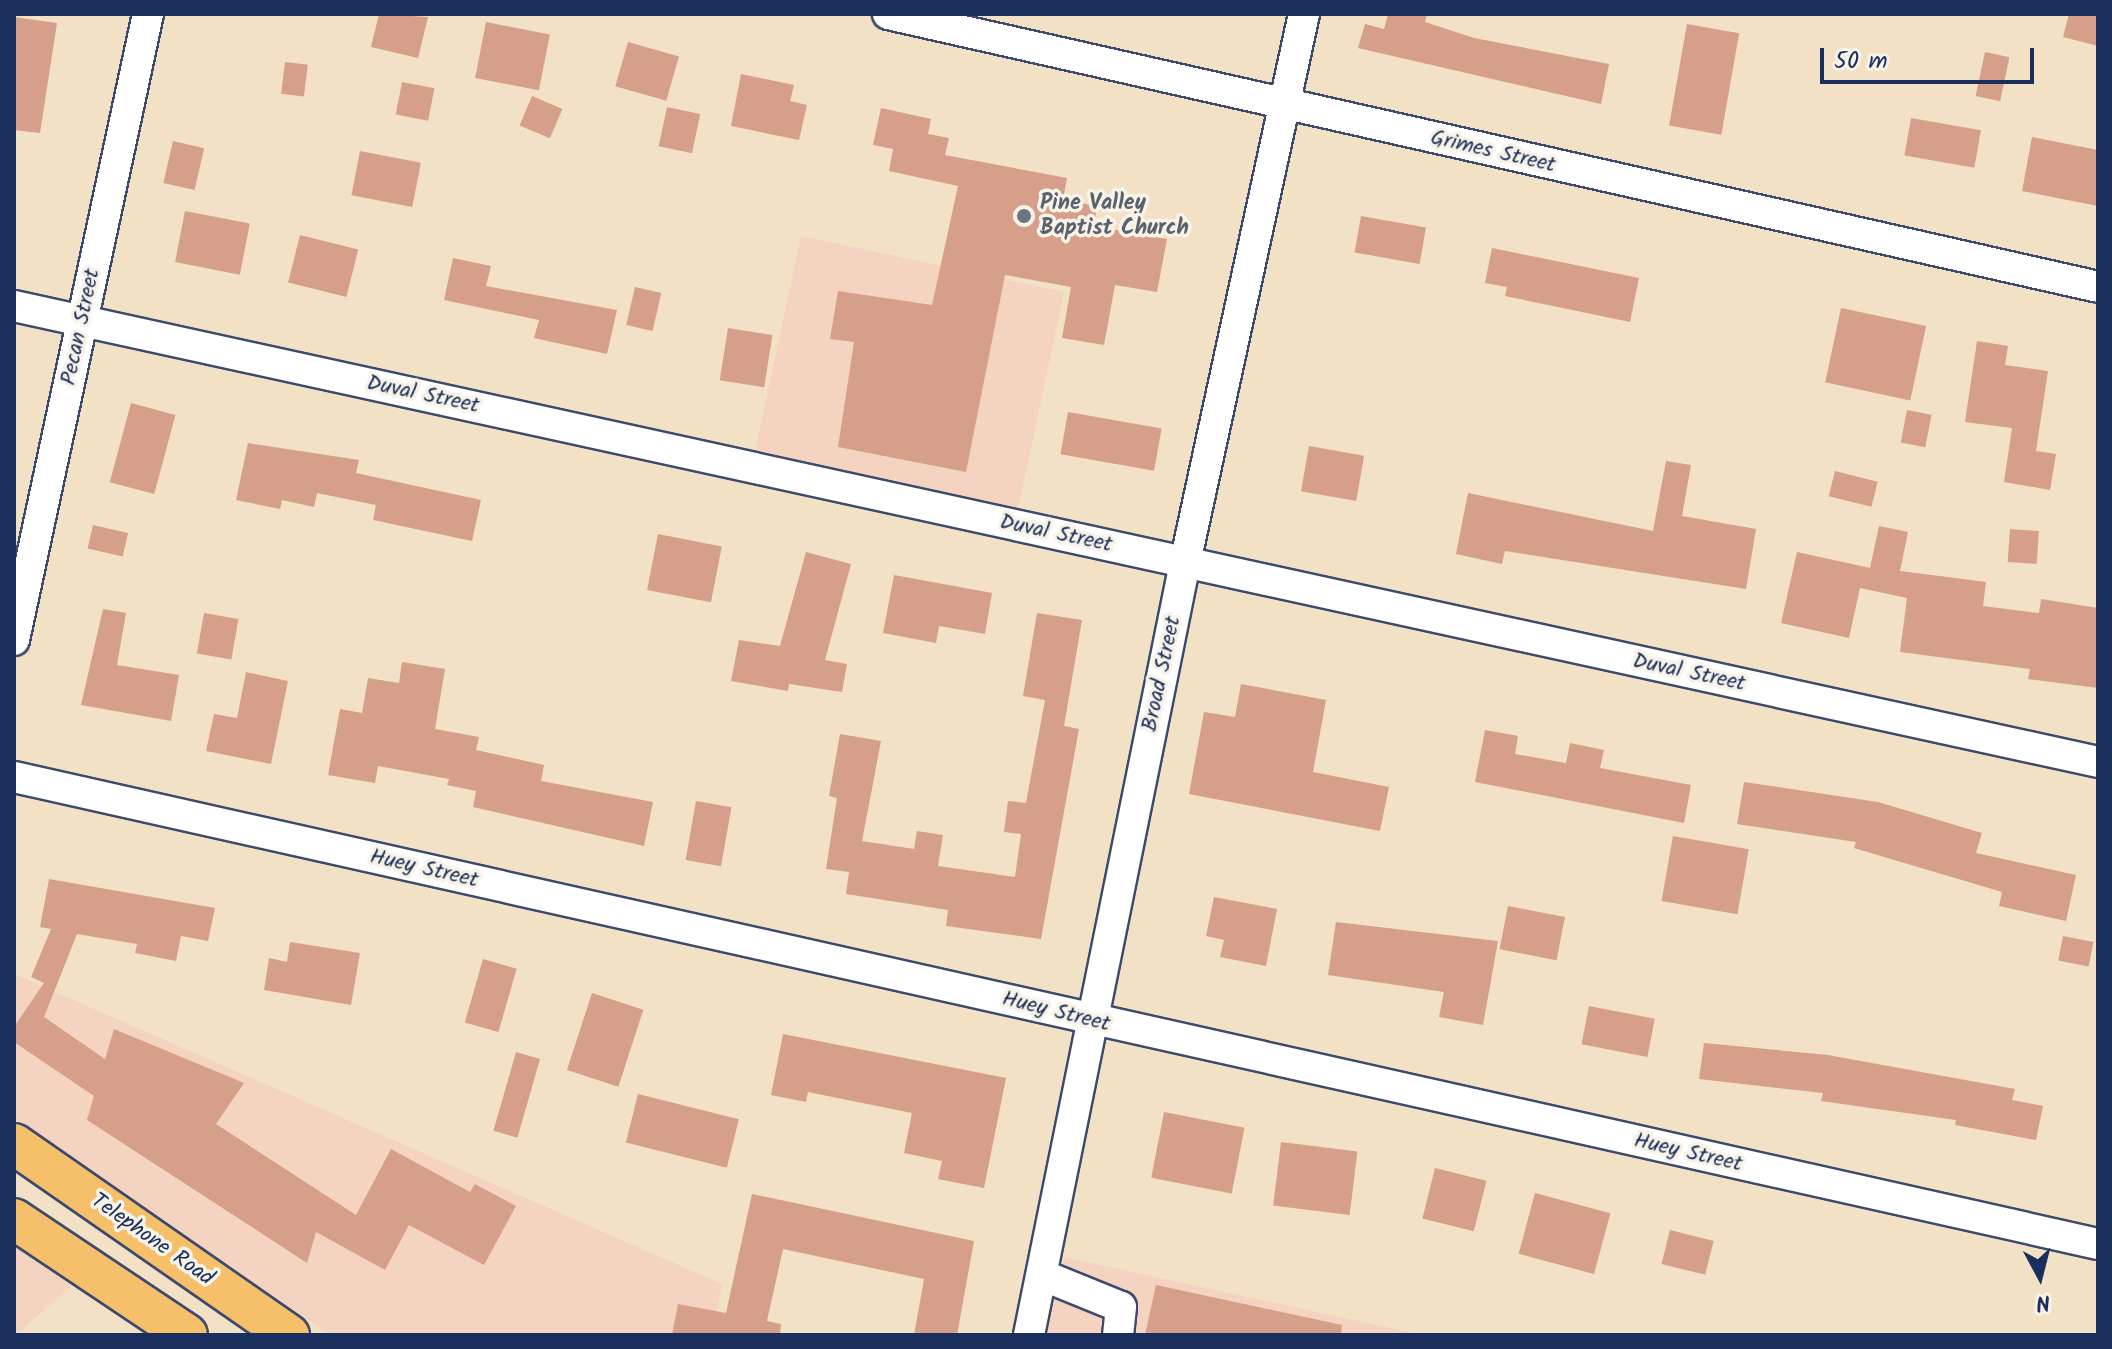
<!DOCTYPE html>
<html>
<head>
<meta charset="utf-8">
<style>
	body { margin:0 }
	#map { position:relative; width:2112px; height:1349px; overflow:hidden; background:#f2e1c4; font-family:Kalam,sans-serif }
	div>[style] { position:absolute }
	.built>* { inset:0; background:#f5d3c1; transform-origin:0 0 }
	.building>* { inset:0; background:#d69f89; transform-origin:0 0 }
	.roads { filter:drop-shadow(2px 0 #3b4a6d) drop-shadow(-2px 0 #3b4a6d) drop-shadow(0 2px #3b4a6d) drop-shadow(0 -2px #3b4a6d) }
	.minor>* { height:30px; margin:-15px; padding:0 15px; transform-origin:15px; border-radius:15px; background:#fff }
	.major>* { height:40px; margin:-20px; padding:0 20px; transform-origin:20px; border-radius:20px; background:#f6c06b }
	.dots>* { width:22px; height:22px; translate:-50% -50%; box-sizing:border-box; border:4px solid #f7f3e8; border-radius:50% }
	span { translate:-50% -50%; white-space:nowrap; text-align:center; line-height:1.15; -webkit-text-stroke:7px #f7f3e8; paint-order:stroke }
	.street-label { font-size:22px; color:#1b2f5e }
	.worship-label { font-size:22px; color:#5b616d; font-weight:700 }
	.left { translate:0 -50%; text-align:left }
	.frame { position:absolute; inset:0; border:16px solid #1b2f5e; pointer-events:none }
	.north { position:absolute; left:2000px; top:1237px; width:80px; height:80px; -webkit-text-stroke:6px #f7f3e8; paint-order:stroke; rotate:173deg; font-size:22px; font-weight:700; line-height:32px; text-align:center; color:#1b2f5e }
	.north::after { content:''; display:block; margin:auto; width:28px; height:36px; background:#1b2f5e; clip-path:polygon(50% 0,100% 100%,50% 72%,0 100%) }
	.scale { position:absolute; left:1820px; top:48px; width:214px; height:36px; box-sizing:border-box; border:4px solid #1b2f5e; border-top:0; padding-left:10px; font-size:24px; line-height:28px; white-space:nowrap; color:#1b2f5e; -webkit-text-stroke:6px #f7f3e8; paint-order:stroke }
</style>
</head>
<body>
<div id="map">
	<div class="built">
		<i style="left:801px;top:236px;width:269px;height:224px;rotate:12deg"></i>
		<i style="clip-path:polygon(14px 974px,722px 1284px,712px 1335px,330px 1335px,14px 1118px)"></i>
		<i style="clip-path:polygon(14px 1241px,75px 1283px,16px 1335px,14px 1335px)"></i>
		<i style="clip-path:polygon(1064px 1257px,1423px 1335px,1047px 1335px)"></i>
	</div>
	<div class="building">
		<i style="clip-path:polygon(379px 14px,428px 17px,418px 58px,371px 47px)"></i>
		<i style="clip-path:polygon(1388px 14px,1427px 14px,1425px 22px,1474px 38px,1609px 64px,1601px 104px,1358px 48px,1365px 24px,1384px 29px)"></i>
		<i style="clip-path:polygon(2069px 14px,2098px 14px,2098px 46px,2063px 37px)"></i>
		<i style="clip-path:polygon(14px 17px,57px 23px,40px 133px,14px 130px)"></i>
		<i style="left:486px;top:22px;width:65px;height:57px;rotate:11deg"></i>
		<i style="left:1687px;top:24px;width:53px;height:103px;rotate:10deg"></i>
		<i style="left:628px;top:42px;width:53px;height:46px;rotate:16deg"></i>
		<i style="left:1985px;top:52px;width:25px;height:45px;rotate:12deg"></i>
		<i style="left:285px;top:62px;width:23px;height:32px;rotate:7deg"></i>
		<i style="clip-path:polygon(741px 74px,794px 85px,790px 101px,807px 105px,799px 140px,731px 126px)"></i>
		<i style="left:402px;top:82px;width:33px;height:33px;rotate:11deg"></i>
		<i style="left:532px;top:96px;width:33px;height:32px;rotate:23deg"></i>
		<i style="left:667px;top:107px;width:34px;height:40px;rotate:12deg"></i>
		<i style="clip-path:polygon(881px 108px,931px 119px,928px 134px,949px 138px,945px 155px,1067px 178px,1063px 200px,1097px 206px,1094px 226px,1167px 239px,1157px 292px,1115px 285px,1104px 345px,1062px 338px,1071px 287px,1005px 275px,966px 472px,838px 447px,854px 342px,830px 339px,838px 291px,932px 305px,958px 186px,889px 171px,893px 149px,873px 145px)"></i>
		<i style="left:1911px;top:118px;width:71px;height:38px;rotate:10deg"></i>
		<i style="clip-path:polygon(2032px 137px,2098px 150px,2098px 206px,2022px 191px)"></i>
		<i style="left:173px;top:141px;width:32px;height:43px;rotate:13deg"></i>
		<i style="left:360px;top:151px;width:62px;height:45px;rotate:11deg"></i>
		<i style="left:185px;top:211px;width:66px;height:52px;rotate:11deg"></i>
		<i style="left:1361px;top:216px;width:66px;height:37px;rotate:10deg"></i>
		<i style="left:300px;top:235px;width:60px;height:49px;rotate:14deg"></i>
		<i style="clip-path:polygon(1492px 248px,1639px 278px,1630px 322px,1505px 296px,1507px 287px,1485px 283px)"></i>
		<i style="clip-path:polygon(453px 258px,491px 266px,486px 286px,617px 310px,607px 354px,534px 338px,539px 320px,444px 300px)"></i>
		<i style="left:635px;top:287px;width:27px;height:39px;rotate:13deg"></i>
		<i style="left:1841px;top:308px;width:87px;height:76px;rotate:12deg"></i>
		<i style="left:728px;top:328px;width:45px;height:53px;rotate:9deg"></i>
		<i style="clip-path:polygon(1977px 341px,2008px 346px,2005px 365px,2048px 371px,2036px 451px,2056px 454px,2050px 490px,2004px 482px,2012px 428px,1965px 422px)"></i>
		<i style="left:131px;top:403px;width:46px;height:82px;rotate:15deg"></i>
		<i style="left:1907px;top:410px;width:25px;height:33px;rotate:11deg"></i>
		<i style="left:1068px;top:412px;width:95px;height:43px;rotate:10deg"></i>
		<i style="clip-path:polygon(248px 443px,359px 460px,356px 473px,481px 500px,472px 541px,373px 520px,376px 505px,317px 493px,314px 507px,282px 500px,280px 509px,236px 500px)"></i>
		<i style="left:1309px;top:446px;width:56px;height:46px;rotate:10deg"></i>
		<i style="clip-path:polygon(1666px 461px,1691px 465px,1682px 516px,1756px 529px,1746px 589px,1505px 551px,1502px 564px,1456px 554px,1468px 493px,1653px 531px)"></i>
		<i style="left:1835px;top:471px;width:44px;height:26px;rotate:14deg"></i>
		<i style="left:93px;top:525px;width:36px;height:24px;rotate:13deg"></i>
		<i style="clip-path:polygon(1879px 526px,1908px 532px,1900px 571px,1986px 582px,1983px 606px,2039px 613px,2041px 599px,2098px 608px,2098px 688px,2028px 679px,2030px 669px,1900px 652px,1907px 598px,1860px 588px,1849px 638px,1781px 623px,1797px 552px,1870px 568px)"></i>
		<i style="left:2010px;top:529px;width:29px;height:33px;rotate:4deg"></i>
		<i style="left:658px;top:534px;width:65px;height:57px;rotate:11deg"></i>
		<i style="clip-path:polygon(806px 552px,851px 564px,825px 660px,847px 664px,842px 692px,789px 684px,788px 691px,731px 681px,739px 640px,780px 646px)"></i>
		<i style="clip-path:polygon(894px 575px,992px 593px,985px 634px,939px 626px,936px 643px,883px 633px)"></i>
		<i style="clip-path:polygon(103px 609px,126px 613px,117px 665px,179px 675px,171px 721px,81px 705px)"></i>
		<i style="left:204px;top:613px;width:35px;height:41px;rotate:10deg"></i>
		<i style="clip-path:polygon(1037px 613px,1082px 620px,1064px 726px,1079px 729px,1041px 939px,946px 926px,948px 910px,846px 894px,849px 872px,826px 869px,837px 798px,829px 796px,840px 734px,881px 741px,862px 841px,914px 849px,917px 831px,943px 835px,938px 866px,1015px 877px,1021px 834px,1004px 832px,1008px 801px,1026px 803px,1045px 700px,1023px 696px)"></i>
		<i style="clip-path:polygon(402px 662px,445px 669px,435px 729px,479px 737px,476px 750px,544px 765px,541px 781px,653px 802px,644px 846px,473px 807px,476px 791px,447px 785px,449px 779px,378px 766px,375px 783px,328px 775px,340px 709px,362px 713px,368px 678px,399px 683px)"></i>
		<i style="clip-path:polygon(246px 672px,288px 681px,271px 764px,206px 751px,214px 714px,237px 718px)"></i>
		<i style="clip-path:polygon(1241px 684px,1326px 700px,1313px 772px,1389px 787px,1380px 831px,1189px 794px,1204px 712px,1235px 717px)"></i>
		<i style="clip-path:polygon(1485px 730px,1518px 736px,1515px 754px,1566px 763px,1570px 743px,1604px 750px,1600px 768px,1691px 785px,1684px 823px,1475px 782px)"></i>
		<i style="clip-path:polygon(1744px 782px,1878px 802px,1982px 833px,1976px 853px,2076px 875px,2066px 921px,1999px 906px,2002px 892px,1854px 848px,1856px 842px,1737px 824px)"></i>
		<i style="left:696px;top:801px;width:36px;height:60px;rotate:10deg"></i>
		<i style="left:1673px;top:836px;width:77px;height:66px;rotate:10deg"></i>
		<i style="clip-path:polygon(49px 879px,215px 908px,208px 941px,181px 936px,176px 961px,135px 953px,137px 944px,77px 934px,44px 1017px,105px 1059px,114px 1029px,244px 1083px,216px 1124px,356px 1215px,391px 1149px,470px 1192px,475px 1184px,516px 1206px,484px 1265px,409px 1225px,385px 1270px,316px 1232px,307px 1263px,87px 1120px,94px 1096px,14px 1042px,14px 1027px,44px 983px,31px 977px,51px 929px,40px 927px)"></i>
		<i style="clip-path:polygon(1214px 897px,1277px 909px,1266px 966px,1220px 957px,1224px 940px,1206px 936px)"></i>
		<i style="left:1508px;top:906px;width:58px;height:44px;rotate:11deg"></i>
		<i style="clip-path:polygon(1336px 922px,1498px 941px,1483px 1025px,1439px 1017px,1444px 992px,1328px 975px)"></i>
		<i style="left:2063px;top:936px;width:31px;height:25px;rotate:11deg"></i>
		<i style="clip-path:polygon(290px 942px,360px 953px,351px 1005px,264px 990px,269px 958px,287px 962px)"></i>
		<i style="left:483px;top:959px;width:35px;height:66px;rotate:16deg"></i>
		<i style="left:592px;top:993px;width:54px;height:81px;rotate:18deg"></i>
		<i style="left:1589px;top:1006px;width:67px;height:39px;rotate:11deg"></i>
		<i style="clip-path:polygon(783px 1034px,1006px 1078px,984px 1188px,938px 1179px,942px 1161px,904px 1153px,912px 1113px,808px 1092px,806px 1102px,771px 1095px)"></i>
		<i style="clip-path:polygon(1704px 1043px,1828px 1055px,2015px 1089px,2012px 1100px,2043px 1106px,2036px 1140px,1955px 1125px,1956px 1120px,1821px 1101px,1823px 1093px,1699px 1079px)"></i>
		<i style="left:516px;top:1052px;width:25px;height:82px;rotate:16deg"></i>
		<i style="left:638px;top:1094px;width:104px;height:50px;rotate:14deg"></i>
		<i style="left:1164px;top:1112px;width:82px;height:67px;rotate:11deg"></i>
		<i style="left:1281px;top:1142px;width:77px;height:64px;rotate:7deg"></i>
		<i style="left:1435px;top:1168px;width:53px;height:52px;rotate:14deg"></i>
		<i style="left:1535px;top:1193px;width:78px;height:63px;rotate:15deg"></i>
		<i style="clip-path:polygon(752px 1194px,974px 1241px,957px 1335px,914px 1335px,924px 1279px,783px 1249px,767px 1321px,781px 1324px,780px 1335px,672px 1335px,678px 1304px,726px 1313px)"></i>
		<i style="left:1670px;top:1230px;width:45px;height:35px;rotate:14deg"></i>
		<i style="clip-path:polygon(1156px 1285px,1342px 1325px,1341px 1335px,1145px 1335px)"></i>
	</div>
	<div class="roads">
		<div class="minor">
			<i style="left:888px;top:14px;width:1240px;rotate:12.71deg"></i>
			<i style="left:14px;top:306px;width:2133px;rotate:12.34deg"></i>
			<i style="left:14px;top:640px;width:640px;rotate:-77.92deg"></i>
			<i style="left:14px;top:777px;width:2136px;rotate:12.63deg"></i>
			<i style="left:1042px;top:1275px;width:85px;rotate:22.1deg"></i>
			<i style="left:1121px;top:1307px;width:28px;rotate:96deg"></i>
			<i style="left:1029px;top:1335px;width:788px;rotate:-78.58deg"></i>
			<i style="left:1185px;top:563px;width:562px;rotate:-77.77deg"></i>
		</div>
		<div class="major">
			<i style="left:14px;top:1144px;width:335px;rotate:34.8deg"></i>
			<i style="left:14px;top:1219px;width:208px;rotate:33.8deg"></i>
		</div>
	</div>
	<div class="dots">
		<i style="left:1024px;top:216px;background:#6b7280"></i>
	</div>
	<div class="street-label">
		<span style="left:1493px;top:152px;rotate:13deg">Grimes Street</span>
		<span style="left:81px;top:327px;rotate:-78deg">Pecan Street</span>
		<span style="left:423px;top:395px;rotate:12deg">Duval Street</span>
		<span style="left:1056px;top:534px;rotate:12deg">Duval Street</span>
		<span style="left:1689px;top:673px;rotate:12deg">Duval Street</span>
		<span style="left:1162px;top:674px;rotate:-78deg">Broad Street</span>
		<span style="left:424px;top:869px;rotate:13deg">Huey Street</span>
		<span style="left:1056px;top:1012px;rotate:14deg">Huey Street</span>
		<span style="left:1688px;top:1153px;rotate:13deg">Huey Street</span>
		<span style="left:152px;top:1240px;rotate:35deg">Telephone Road</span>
	</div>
	<div class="worship-label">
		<span class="left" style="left:1040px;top:216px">Pine Valley<br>Baptist Church</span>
	</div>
	<div class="frame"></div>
	<div class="north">N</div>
	<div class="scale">50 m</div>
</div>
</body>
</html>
